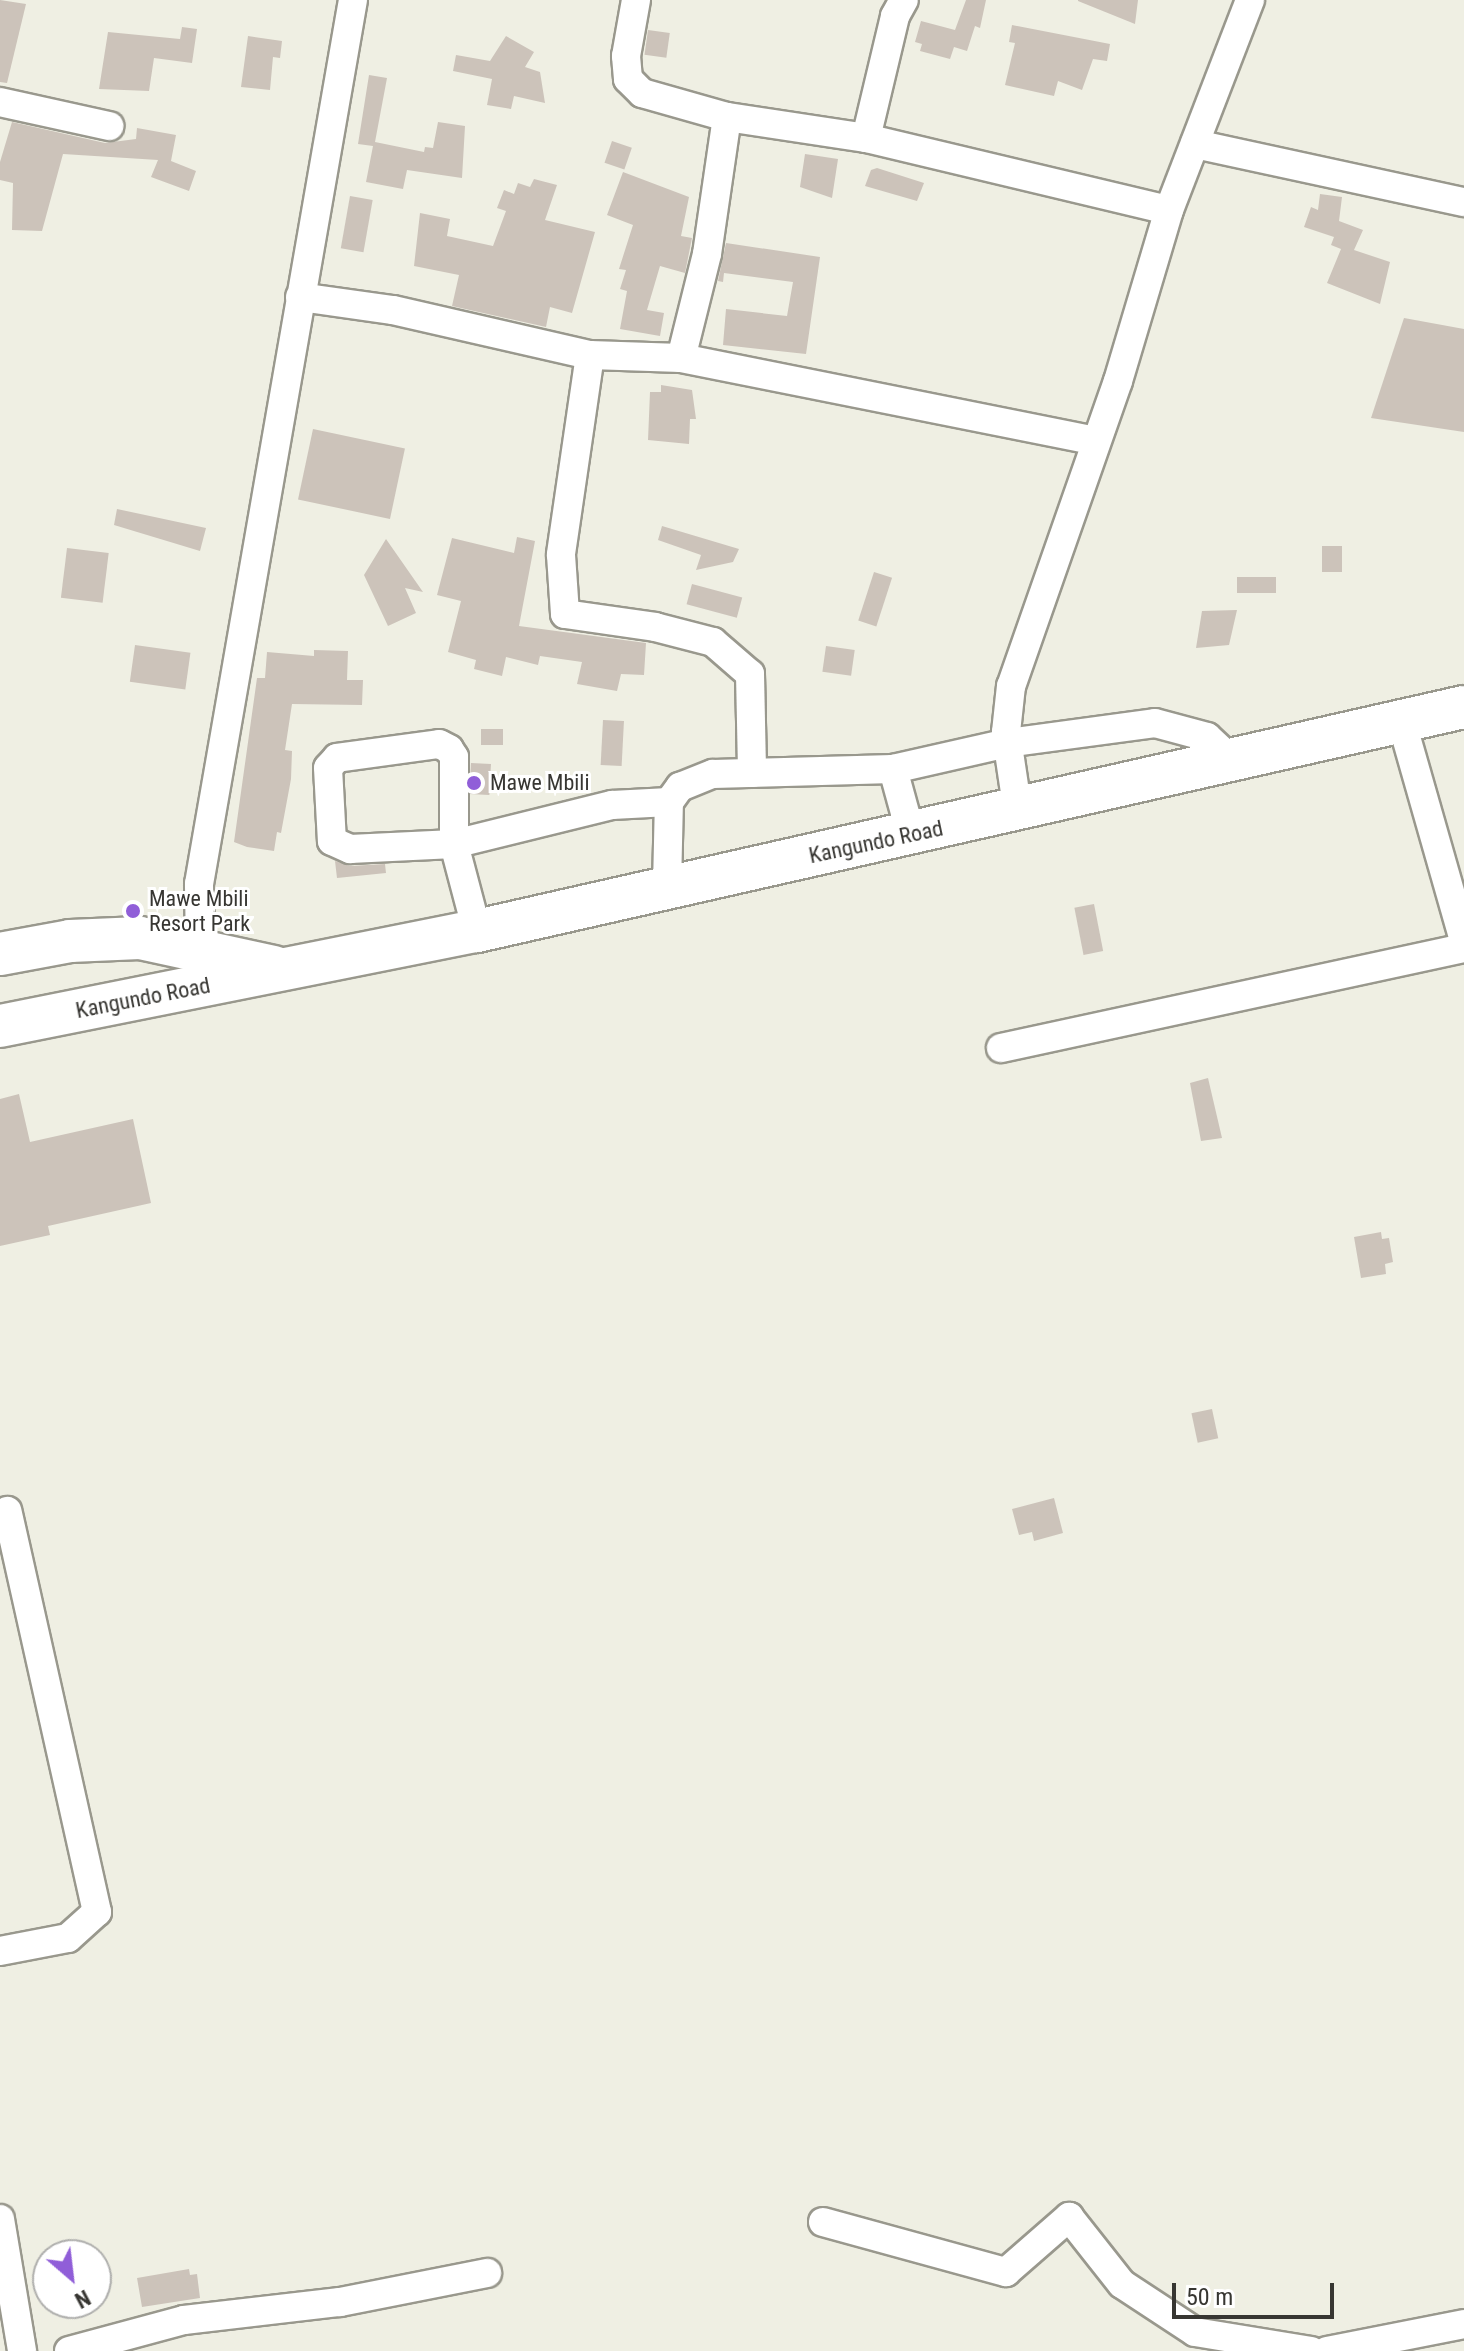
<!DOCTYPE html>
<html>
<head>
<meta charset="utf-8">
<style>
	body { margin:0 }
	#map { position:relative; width:1464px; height:2351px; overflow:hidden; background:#efefe3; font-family:"Roboto Condensed",sans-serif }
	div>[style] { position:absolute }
	.building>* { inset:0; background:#ccc3ba; transform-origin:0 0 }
	.roads { filter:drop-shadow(2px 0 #99988d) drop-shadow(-2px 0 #99988d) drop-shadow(0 2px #99988d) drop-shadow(0 -2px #99988d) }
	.minor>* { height:28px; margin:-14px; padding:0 14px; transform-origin:14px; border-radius:14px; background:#fff }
	.highway>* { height:42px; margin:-21px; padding:0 21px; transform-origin:21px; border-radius:21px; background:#fff }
	.dots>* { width:22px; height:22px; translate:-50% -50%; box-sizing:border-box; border:4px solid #fff; border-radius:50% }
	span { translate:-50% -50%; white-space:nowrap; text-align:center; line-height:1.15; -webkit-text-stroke:6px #fff; paint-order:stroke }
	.poi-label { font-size:22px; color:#373632 }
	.left { translate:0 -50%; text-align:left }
	.street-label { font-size:22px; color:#373632 }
	.north { position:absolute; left:32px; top:2239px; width:80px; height:80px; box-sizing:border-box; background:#fff; border:2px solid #afafad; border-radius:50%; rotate:152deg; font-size:22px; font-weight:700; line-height:32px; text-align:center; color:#373632 }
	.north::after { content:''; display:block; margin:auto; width:28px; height:36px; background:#905ed8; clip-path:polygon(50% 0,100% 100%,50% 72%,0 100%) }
	.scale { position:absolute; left:1172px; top:2283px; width:162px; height:36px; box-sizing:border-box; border:4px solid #373632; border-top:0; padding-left:10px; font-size:24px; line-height:28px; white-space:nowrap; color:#373632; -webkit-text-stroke:6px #fff; paint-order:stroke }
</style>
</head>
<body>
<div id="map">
	<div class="building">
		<i style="clip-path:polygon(0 0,26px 4px,7px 83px,0 82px)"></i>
		<i style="clip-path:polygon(966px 0,986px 0,980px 28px,975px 26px,967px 51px,954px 47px,950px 59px,920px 51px,922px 44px,915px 42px,921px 21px,955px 30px)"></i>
		<i style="clip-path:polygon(1078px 0,1138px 0,1135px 24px,1078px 1px)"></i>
		<i style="clip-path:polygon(1012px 25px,1110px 44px,1107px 61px,1093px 59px,1082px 90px,1058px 81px,1054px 96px,1005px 85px,1015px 43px,1009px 42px)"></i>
		<i style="clip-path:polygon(182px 27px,197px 29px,192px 63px,154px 58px,149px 91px,99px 89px,108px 32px,180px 39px)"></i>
		<i style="left:648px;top:30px;width:22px;height:25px;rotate:8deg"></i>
		<i style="clip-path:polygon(248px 36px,282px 41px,280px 58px,273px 57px,270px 90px,241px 87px)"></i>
		<i style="clip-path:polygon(506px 36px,534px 52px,525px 67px,540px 72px,545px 103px,514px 96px,511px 109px,487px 105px,492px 79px,453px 71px,456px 55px,490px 61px)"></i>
		<i style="clip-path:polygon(369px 75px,387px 78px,375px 142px,424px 152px,425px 147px,433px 148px,438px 122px,465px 126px,462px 178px,407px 170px,403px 189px,366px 182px,373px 146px,358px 144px)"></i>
		<i style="clip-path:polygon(12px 122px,105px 143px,136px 139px,137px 128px,176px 135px,171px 161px,196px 171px,189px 191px,151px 177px,158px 160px,63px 154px,42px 231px,12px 230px,13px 183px,0 180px,0 162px)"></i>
		<i style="left:612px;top:141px;width:21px;height:23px;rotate:19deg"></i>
		<i style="clip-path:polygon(805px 154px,838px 159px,832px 198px,800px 187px)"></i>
		<i style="clip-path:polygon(877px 168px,924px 183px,917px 201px,865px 186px,871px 170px)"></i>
		<i style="clip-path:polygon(623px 172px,689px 197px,681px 236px,692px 238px,685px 273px,660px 266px,647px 310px,664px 313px,660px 336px,620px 329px,627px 291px,620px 289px,626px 270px,619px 269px,633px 225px,607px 215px)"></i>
		<i style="clip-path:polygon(534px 179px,557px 185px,545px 220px,595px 232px,572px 313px,550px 307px,546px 327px,452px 306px,459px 275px,414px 266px,420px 213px,450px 219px,447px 236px,493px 246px,506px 211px,497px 208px,504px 190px,514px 194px,518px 183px,530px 187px)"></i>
		<i style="clip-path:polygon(1320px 194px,1342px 197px,1339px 221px,1363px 230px,1354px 250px,1390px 262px,1380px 304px,1327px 283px,1341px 249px,1331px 245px,1334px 237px,1304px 227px,1311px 207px,1318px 210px)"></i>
		<i style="left:350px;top:196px;width:23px;height:53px;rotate:10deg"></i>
		<i style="clip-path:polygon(726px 243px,820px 257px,806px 354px,723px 345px,726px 309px,787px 316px,793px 282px,724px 273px,723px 282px,718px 281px)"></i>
		<i style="clip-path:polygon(1404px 318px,1464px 329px,1464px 432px,1371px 418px)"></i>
		<i style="clip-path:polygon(661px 385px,692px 390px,696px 419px,690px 419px,689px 444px,648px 440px,650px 392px,661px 392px)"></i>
		<i style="left:313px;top:429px;width:94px;height:72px;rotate:12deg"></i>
		<i style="clip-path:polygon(117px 509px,206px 528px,200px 551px,114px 525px)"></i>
		<i style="clip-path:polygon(662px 526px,739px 549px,733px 562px,696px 570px,701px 555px,658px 540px)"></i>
		<i style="clip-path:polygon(517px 537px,535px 541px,519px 626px,646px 643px,644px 675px,621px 674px,617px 691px,577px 684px,582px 662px,540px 656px,538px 665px,506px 657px,502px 676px,474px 669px,476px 660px,448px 652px,461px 601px,437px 595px,452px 538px,514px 553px)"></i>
		<i style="clip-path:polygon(386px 539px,423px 592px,405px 588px,416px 613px,388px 626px,364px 575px)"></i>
		<i style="left:1342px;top:546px;width:26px;height:20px;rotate:90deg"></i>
		<i style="left:67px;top:548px;width:42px;height:50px;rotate:7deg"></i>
		<i style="left:874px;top:572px;width:19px;height:51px;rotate:18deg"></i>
		<i style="left:1237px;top:577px;width:39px;height:16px"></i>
		<i style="left:692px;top:584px;width:52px;height:21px;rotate:15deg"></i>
		<i style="clip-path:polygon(1237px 610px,1229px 645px,1196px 648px,1202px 611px)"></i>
		<i style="left:135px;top:645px;width:56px;height:37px;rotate:8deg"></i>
		<i style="left:826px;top:646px;width:29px;height:26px;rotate:8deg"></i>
		<i style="clip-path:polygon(314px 650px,348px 651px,347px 680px,363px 680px,362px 705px,292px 704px,285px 750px,292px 751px,291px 779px,281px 833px,277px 832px,274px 851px,247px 847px,234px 842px,257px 678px,265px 678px,267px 652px,314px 656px)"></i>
		<i style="left:603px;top:720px;width:21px;height:45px;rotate:3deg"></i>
		<i style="left:481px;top:729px;width:22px;height:16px"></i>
		<i style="left:471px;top:763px;width:20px;height:31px;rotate:3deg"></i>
		<i style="clip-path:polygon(335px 861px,350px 866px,385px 864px,386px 873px,337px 878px)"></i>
		<i style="left:1094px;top:904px;width:48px;height:20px;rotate:79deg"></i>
		<i style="clip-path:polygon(1208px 1078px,1222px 1138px,1201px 1141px,1190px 1083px)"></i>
		<i style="clip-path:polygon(19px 1094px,30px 1142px,133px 1119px,151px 1203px,48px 1226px,50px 1235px,0 1246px,0 1099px)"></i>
		<i style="clip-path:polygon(1381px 1232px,1382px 1239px,1389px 1238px,1393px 1262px,1385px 1264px,1386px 1274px,1361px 1278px,1354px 1237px)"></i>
		<i style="left:1212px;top:1409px;width:30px;height:21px;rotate:78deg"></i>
		<i style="clip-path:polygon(1054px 1498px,1063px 1533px,1034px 1541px,1032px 1532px,1019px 1535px,1012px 1509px)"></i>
		<i style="clip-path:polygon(189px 2269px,190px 2275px,197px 2274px,200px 2298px,142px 2307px,137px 2278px)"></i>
	</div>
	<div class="roads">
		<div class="minor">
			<i style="left:636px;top:0;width:57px;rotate:100.1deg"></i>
			<i style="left:626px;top:56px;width:23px;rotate:85deg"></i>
			<i style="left:628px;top:79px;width:20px;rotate:45deg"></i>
			<i style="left:642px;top:93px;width:88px;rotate:15.8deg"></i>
			<i style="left:727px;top:117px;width:141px;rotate:8.6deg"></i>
			<i style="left:866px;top:138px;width:311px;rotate:13.4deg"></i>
			<i style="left:1169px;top:210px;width:178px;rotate:106.6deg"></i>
			<i style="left:1118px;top:381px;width:323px;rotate:109.3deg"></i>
			<i style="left:1011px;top:686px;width:46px;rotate:96.2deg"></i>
			<i style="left:1006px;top:732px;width:81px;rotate:81.5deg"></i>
			<i style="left:0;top:102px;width:112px;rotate:12.4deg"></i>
			<i style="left:727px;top:117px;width:138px;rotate:98.3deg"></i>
			<i style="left:707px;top:254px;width:107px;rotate:104deg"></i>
			<i style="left:681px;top:358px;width:423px;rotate:11.3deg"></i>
			<i style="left:866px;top:138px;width:125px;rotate:-76.6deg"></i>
			<i style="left:895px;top:16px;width:18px;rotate:-61deg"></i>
			<i style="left:1195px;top:144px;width:275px;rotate:12.2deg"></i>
			<i style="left:1169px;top:210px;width:225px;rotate:-68.9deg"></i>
			<i style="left:300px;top:297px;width:94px;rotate:8deg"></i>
			<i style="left:393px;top:310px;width:202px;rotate:12.9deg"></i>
			<i style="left:590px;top:355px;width:91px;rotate:1.9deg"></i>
			<i style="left:590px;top:355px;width:202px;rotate:98.3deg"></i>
			<i style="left:561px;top:555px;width:59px;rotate:86.1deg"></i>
			<i style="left:565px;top:614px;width:91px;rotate:8.2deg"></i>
			<i style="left:655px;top:627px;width:60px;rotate:14.5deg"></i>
			<i style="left:713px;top:642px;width:49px;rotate:40.9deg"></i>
			<i style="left:750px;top:674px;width:99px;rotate:88.8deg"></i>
			<i style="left:1402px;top:723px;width:227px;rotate:74.1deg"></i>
			<i style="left:893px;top:769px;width:68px;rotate:74.7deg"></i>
			<i style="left:667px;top:887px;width:85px;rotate:-88.7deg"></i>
			<i style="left:669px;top:802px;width:19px;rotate:-54deg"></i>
			<i style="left:680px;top:787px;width:35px;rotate:-22deg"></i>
			<i style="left:713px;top:774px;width:180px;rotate:-1.6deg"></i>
			<i style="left:893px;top:769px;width:117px;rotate:-12.8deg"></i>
			<i style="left:1007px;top:743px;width:149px;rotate:-7.7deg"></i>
			<i style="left:1155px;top:723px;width:54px;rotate:15.1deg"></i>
			<i style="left:1207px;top:737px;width:37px;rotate:43deg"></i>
			<i style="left:477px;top:931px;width:90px;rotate:-104.8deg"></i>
			<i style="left:454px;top:844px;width:87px;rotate:-90deg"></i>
			<i style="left:454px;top:757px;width:9px;rotate:-122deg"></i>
			<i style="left:449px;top:749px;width:11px;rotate:-153deg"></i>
			<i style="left:439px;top:744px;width:103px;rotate:172.2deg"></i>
			<i style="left:337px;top:758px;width:13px;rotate:132deg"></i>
			<i style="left:328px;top:768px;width:73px;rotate:86.9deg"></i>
			<i style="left:332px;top:841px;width:20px;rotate:24deg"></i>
			<i style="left:350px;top:849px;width:104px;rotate:-2.8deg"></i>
			<i style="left:454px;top:844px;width:163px;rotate:-13.9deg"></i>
			<i style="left:612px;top:805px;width:57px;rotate:-3deg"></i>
			<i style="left:200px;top:950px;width:66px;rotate:-90.9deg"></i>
			<i style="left:199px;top:884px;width:897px;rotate:-80.12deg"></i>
			<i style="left:1001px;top:1048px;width:474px;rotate:-12.2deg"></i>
			<i style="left:0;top:1951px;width:69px;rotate:-10.8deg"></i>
			<i style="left:68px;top:1938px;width:39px;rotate:-42deg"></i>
			<i style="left:97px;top:1912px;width:411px;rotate:-102.6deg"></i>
			<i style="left:0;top:2219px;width:134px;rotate:80.5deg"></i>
			<i style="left:823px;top:2222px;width:190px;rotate:15.3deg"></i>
			<i style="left:1006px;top:2272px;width:84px;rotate:-41.1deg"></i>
			<i style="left:1069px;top:2217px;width:85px;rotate:51.7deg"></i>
			<i style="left:1122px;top:2284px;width:87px;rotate:33.3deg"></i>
			<i style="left:1195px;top:2332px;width:118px;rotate:9.3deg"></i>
			<i style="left:69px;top:2351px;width:119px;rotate:-15.1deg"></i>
			<i style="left:184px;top:2320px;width:157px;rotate:-6.6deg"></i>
			<i style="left:340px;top:2302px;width:150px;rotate:-11.2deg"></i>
			<i style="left:1327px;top:2351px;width:140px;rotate:-11.1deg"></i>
		</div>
		<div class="highway">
			<i style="left:0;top:954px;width:71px;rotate:-10.5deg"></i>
			<i style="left:70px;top:941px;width:70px;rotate:-2.5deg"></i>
			<i style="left:140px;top:938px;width:137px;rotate:12.2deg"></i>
			<i style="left:0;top:1026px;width:486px;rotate:-11.3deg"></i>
			<i style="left:477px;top:931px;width:1012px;rotate:-12.79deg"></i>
		</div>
	</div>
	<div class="dots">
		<i style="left:474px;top:783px;background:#905ed8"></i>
		<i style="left:133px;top:911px;background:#905ed8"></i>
	</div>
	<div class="poi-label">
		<span class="left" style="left:490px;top:783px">Mawe Mbili</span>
		<span class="left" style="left:149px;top:911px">Mawe Mbili<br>Resort Park</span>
	</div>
	<div class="street-label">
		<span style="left:876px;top:842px;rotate:-12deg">Kangundo Road</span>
		<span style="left:143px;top:998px;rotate:-11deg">Kangundo Road</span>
	</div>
	<div class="north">N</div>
	<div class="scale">50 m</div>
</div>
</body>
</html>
